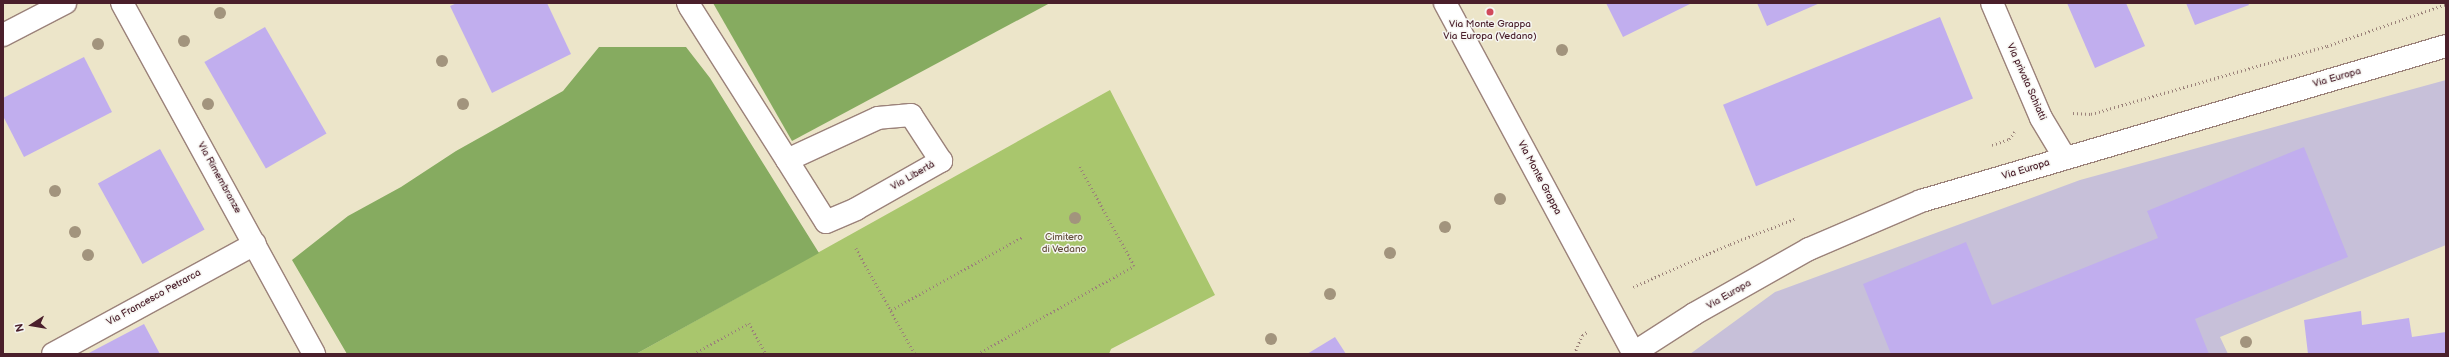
<!DOCTYPE html>
<html>
<head>
<meta charset="utf-8">
<style>
	body { margin:0 }
	#map { position:relative; width:2449px; height:357px; overflow:hidden; background:#ece5c9; font-family:"Balsamiq Sans",sans-serif }
	div>[style] { position:absolute }
	.industrial>* { inset:0; background:#c7c0d9 }
	.green>* { inset:0; background:#a9c66d }
	.forest>* { inset:0; background:#86ab60 }
	.building>* { inset:0; background:#c1aeee; transform-origin:0 0 }
	.path>* { height:2.5px; margin-top:-1.25px; transform-origin:0; background:repeating-linear-gradient(90deg,#9b827a 0 1px,transparent 0 4px) }
	.roads { filter:drop-shadow(1px 0 #9b827a) drop-shadow(-1px 0 #9b827a) drop-shadow(0 1px #9b827a) drop-shadow(0 -1px #9b827a) }
	.minor>* { height:22px; margin:-11px; padding:0 11px; transform-origin:11px; border-radius:11px; background:#fff }
	.trees>* { width:12px; height:12px; margin:-6px; border-radius:50%; background:#a2947d }
	.dots>* { width:11px; height:11px; translate:-50% -50%; box-sizing:border-box; border:2px solid #f6f6f2; border-radius:50% }
	span { translate:-50% -50%; white-space:nowrap; text-align:center; line-height:1.15; -webkit-text-stroke:3px #f6f6f2; paint-order:stroke }
	.poi-label { font-size:10px; color:#4a1f2b }
	.street-label { font-size:10px; color:#4a1f2b }
	.park-label { font-size:10px; color:#66513f }
	.frame { position:absolute; inset:0; border:4px solid #4a1f2b; pointer-events:none }
	.north { position:absolute; left:12px; top:305px; width:40px; height:40px; -webkit-text-stroke:3px #f6f6f2; paint-order:stroke; rotate:258deg; font-size:11px; font-weight:700; line-height:16px; text-align:center; color:#4a1f2b }
	.north::after { content:''; display:block; margin:auto; width:14px; height:18px; background:#4a1f2b; clip-path:polygon(50% 0,100% 100%,50% 72%,0 100%) }
</style>
</head>
<body>
<div id="map">
	<div class="industrial">
		<i style="clip-path:polygon(2446px 80px,2446px 245px,2220px 337px,2228px 354px,1690px 354px,1775px 292px,2080px 180px)"></i>
	</div>
	<div class="green">
		<i style="clip-path:polygon(1110px 90px,1215px 295px,1111px 349px,1109px 354px,636px 354px)"></i>
	</div>
	<div class="forest">
		<i style="clip-path:polygon(713px 3px,1050px 3px,792px 141px)"></i>
		<i style="clip-path:polygon(599px 47px,686px 47px,710px 78px,819px 253px,636px 354px,347px 354px,292px 260px,348px 216px,401px 187px,456px 151px,563px 91px)"></i>
	</div>
	<div class="building">
		<i style="clip-path:polygon(457px 3px,547px 3px,571px 54px,492px 93px,450px 6px)"></i>
		<i style="clip-path:polygon(1606px 3px,1692px 3px,1623px 37px)"></i>
		<i style="clip-path:polygon(1757px 3px,1820px 3px,1767px 26px)"></i>
		<i style="clip-path:polygon(2067px 3px,2126px 3px,2145px 46px,2095px 68px)"></i>
		<i style="clip-path:polygon(2186px 3px,2248px 3px,2249px 5px,2195px 25px)"></i>
		<i style="left:1940px;top:17px;width:88px;height:234px;rotate:68deg"></i>
		<i style="left:265px;top:27px;width:123px;height:70px;rotate:60deg"></i>
		<i style="clip-path:polygon(84px 57px,112px 112px,24px 157px,3px 116px,3px 98px)"></i>
		<i style="clip-path:polygon(2304px 147px,2348px 257px,2195px 319px,2209px 354px,1891px 354px,1863px 284px,1966px 242px,1992px 305px,2158px 238px,2147px 211px)"></i>
		<i style="left:160px;top:149px;width:92px;height:71px;rotate:61deg"></i>
		<i style="clip-path:polygon(2361px 311px,2362px 325px,2409px 318px,2412px 337px,2446px 332px,2446px 354px,2308px 354px,2304px 320px)"></i>
		<i style="clip-path:polygon(144px 324px,160px 354px,87px 354px)"></i>
		<i style="clip-path:polygon(1335px 337px,1346px 354px,1307px 354px)"></i>
	</div>
	<div class="path">
		<i style="left:2073px;top:113px;width:18px;rotate:3deg"></i>
		<i style="left:2091px;top:114px;width:246px;rotate:-16.1deg"></i>
		<i style="left:2327px;top:46px;width:126px;rotate:-19.4deg"></i>
		<i style="left:1992px;top:145px;width:18px;rotate:-19deg"></i>
		<i style="left:2009px;top:139px;width:9px;rotate:-54deg"></i>
		<i style="left:856px;top:248px;width:121px;rotate:60.9deg"></i>
		<i style="left:1633px;top:287px;width:106px;rotate:-23.9deg"></i>
		<i style="left:1730px;top:244px;width:69px;rotate:-21.3deg"></i>
		<i style="left:891px;top:310px;width:150px;rotate:-29.1deg"></i>
		<i style="left:693px;top:354px;width:64px;rotate:-29deg"></i>
		<i style="left:749px;top:323px;width:35px;rotate:61deg"></i>
		<i style="left:977px;top:354px;width:180px;rotate:-29.3deg"></i>
		<i style="left:1134px;top:266px;width:114px;rotate:-118.8deg"></i>
		<i style="left:1574px;top:354px;width:21px;rotate:-67deg"></i>
		<i style="left:1582px;top:335px;width:6px;rotate:-31deg"></i>
	</div>
	<div class="roads">
		<div class="minor">
			<i style="left:122px;top:3px;width:400px;rotate:61.3deg"></i>
			<i style="left:688px;top:3px;width:4px;rotate:63deg"></i>
			<i style="left:690px;top:7px;width:181px;rotate:57.6deg"></i>
			<i style="left:787px;top:160px;width:73px;rotate:57.8deg"></i>
			<i style="left:826px;top:222px;width:33px;rotate:-23deg"></i>
			<i style="left:856px;top:209px;width:98px;rotate:-29.5deg"></i>
			<i style="left:941px;top:161px;width:55px;rotate:-123.1deg"></i>
			<i style="left:911px;top:115px;width:33px;rotate:175deg"></i>
			<i style="left:878px;top:118px;width:100px;rotate:155.2deg"></i>
			<i style="left:1445px;top:3px;width:399px;rotate:61.7deg"></i>
			<i style="left:1992px;top:3px;width:125px;rotate:66.9deg"></i>
			<i style="left:2041px;top:118px;width:47px;rotate:59deg"></i>
			<i style="left:3px;top:35px;width:70px;rotate:-27.3deg"></i>
			<i style="left:53px;top:354px;width:230px;rotate:-28.6deg"></i>
			<i style="left:1632px;top:354px;width:74px;rotate:-32.8deg"></i>
			<i style="left:1694px;top:314px;width:132px;rotate:-29.5deg"></i>
			<i style="left:1809px;top:249px;width:122px;rotate:-23.2deg"></i>
			<i style="left:1921px;top:201px;width:547px;rotate:-16.45deg"></i>
		</div>
	</div>
	<div class="trees">
		<i style="left:220px;top:13px"></i>
		<i style="left:184px;top:41px"></i>
		<i style="left:98px;top:44px"></i>
		<i style="left:1562px;top:50px"></i>
		<i style="left:442px;top:61px"></i>
		<i style="left:208px;top:104px"></i>
		<i style="left:463px;top:104px"></i>
		<i style="left:55px;top:191px"></i>
		<i style="left:1500px;top:199px"></i>
		<i style="left:1075px;top:218px"></i>
		<i style="left:1445px;top:227px"></i>
		<i style="left:75px;top:232px"></i>
		<i style="left:1390px;top:253px"></i>
		<i style="left:88px;top:255px"></i>
		<i style="left:1330px;top:294px"></i>
		<i style="left:1271px;top:339px"></i>
		<i style="left:2246px;top:342px"></i>
	</div>
	<div class="dots">
		<i style="left:1490px;top:12px;background:#d1495b"></i>
	</div>
	<div class="poi-label">
		<span style="left:1490px;top:30px">Via Monte Grappa<br>Via Europa (Vedano)</span>
	</div>
	<div class="street-label">
		<span style="left:2337px;top:78px;rotate:-16deg">Via Europa</span>
		<span style="left:2026px;top:82px;rotate:66deg">Via privata Schiatti</span>
		<span style="left:2026px;top:170px;rotate:-17deg">Via Europa</span>
		<span style="left:913px;top:176px;rotate:-30deg">Via Libertà</span>
		<span style="left:219px;top:178px;rotate:61deg">Via Rimembranze</span>
		<span style="left:1539px;top:178px;rotate:62deg">Via Monte Grappa</span>
		<span style="left:1729px;top:295px;rotate:-30deg">Via Europa</span>
		<span style="left:154px;top:298px;rotate:-29deg">Via Francesco Petrarca</span>
	</div>
	<div class="park-label">
		<span style="left:1064px;top:243px">Cimitero<br>di Vedano</span>
	</div>
	<div class="frame"></div>
	<div class="north">N</div>
</div>
</body>
</html>
